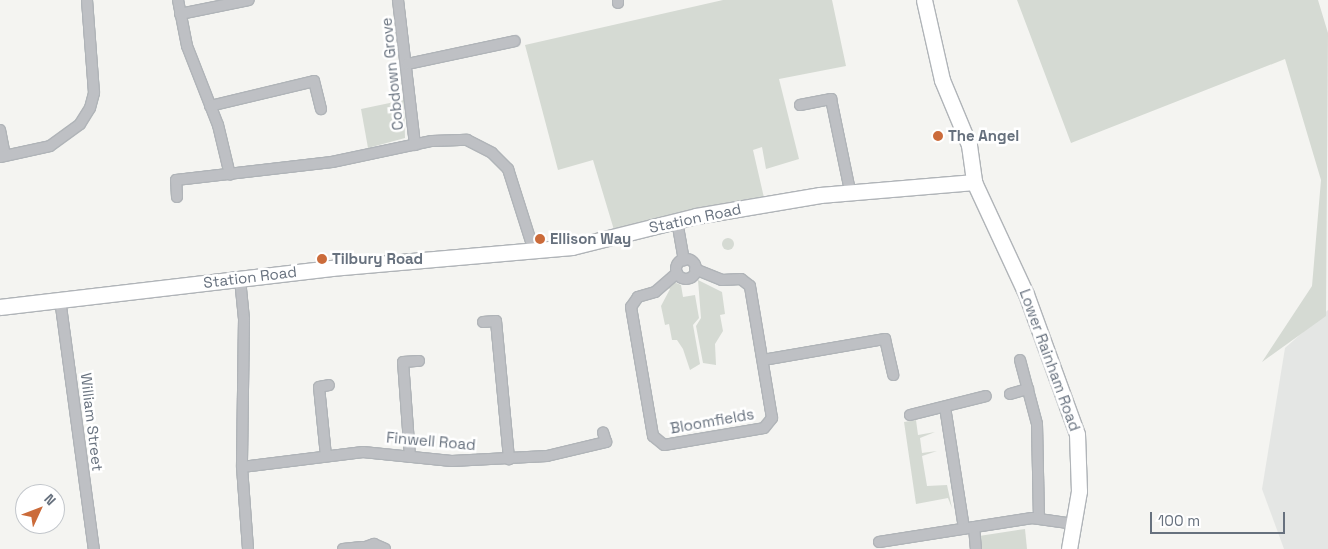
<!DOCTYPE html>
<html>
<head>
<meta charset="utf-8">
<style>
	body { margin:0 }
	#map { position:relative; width:1328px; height:549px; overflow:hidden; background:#f4f4f1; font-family:"Space Grotesk",sans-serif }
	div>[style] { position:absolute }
	.built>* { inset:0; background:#e4e6e4 }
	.green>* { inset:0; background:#d5dad3 }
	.round { border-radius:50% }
	.roads { filter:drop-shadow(1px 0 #b0b4b8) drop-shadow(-1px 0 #b0b4b8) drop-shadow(0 1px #b0b4b8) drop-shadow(0 -1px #b0b4b8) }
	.street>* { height:10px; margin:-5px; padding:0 5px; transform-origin:5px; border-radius:5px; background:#bec0c4 }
	.street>.ring { margin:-5px; padding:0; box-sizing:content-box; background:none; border:10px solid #bec0c4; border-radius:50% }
	.secondary>* { height:15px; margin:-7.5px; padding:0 7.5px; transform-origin:7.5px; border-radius:7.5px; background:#fff }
	.dots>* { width:14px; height:14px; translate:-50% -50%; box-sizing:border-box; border:2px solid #fff; border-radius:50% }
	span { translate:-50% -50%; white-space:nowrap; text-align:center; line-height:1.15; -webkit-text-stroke:5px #fff; paint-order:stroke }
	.street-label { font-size:15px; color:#67717e }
	.poi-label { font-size:15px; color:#67717e; font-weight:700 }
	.left { translate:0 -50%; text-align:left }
	.north { position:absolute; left:15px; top:484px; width:50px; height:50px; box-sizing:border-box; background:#fff; border:1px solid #c2c6cb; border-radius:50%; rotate:47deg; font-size:14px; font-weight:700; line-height:20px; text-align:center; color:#67717e }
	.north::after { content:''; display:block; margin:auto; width:18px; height:22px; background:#cb6b3a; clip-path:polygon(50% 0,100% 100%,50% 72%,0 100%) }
	.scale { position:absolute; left:1150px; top:512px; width:135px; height:22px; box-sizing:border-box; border:2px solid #67717e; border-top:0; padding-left:6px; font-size:15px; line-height:18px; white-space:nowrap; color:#67717e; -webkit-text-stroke:4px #fff; paint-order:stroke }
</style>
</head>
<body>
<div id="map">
	<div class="built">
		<i style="clip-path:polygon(1328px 310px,1328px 549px,1284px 549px,1262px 489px,1285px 348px)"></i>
	</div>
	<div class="green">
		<i style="clip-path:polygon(723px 0,832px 0,846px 66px,779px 79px,799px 159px,766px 169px,762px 147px,753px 150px,765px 202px,614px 230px,593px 160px,558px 170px,525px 45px)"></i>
		<i style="clip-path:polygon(1017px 0,1318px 0,1328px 33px,1326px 316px,1262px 362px,1312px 286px,1321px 180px,1285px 59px,1071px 143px)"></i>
		<i style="clip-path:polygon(404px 100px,405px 138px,368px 148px,361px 109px)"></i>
		<i class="round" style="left:722px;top:238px;width:12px;height:12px"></i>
		<i style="clip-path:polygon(698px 280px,722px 292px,725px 314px,720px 315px,723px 331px,715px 344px,716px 365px,703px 363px,696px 326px,701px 318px)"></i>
		<i style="clip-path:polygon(674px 282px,681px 285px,683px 297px,695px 295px,699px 318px,693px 325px,700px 364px,690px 370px,683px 349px,677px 340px,672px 340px,669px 324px,665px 325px,661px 306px,670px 289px,666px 286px)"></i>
		<i style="clip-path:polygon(916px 420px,918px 435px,935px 432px,920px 438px,922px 453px,937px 451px,922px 456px,927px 486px,947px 485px,952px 508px,948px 498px,916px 504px,904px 422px)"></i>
		<i style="clip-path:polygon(1025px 529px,1027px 549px,980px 549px,979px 536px)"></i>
	</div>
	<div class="roads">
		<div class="street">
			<i style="left:178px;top:0;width:47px;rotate:78.9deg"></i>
			<i style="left:187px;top:46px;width:85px;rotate:68.6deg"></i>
			<i style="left:218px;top:125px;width:51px;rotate:76.5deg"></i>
			<i style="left:398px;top:0;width:146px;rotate:83.3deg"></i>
			<i style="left:618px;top:0;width:3px;rotate:90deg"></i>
			<i style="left:180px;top:14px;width:70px;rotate:-11.5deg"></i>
			<i style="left:407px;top:64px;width:110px;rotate:-12deg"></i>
			<i style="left:800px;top:105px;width:32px;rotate:-11deg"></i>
			<i style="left:831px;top:99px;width:94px;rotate:78.3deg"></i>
			<i style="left:210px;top:106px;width:107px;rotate:-13.5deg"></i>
			<i style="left:314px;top:81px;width:29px;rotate:76deg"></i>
			<i style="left:0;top:130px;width:26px;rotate:79deg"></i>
			<i style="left:0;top:157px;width:51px;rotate:-12.4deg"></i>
			<i style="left:50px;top:146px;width:37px;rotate:-36deg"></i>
			<i style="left:80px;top:124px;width:19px;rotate:-58deg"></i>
			<i style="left:90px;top:108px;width:16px;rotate:-75deg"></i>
			<i style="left:94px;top:93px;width:93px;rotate:-94.3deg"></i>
			<i style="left:177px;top:197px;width:17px;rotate:-93deg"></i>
			<i style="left:176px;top:180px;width:157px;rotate:-6.6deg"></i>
			<i style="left:332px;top:162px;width:102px;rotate:-11.9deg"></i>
			<i style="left:432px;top:141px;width:35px;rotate:-2deg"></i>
			<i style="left:467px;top:140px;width:28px;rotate:27deg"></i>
			<i style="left:492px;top:153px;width:23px;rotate:45deg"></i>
			<i style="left:508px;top:169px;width:86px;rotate:72.4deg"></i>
			<i style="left:677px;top:221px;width:40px;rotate:80deg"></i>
			<i class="ring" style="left:676px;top:259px;width:10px;height:10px"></i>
			<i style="left:677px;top:273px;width:29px;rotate:139deg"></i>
			<i style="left:655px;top:292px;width:18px;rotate:164deg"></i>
			<i style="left:638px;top:297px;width:12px;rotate:125deg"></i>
			<i style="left:631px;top:307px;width:131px;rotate:80.3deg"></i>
			<i style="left:653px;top:436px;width:14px;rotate:39deg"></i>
			<i style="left:664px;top:445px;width:101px;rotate:-9.6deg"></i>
			<i style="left:764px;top:428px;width:13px;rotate:-51deg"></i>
			<i style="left:772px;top:418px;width:134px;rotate:-99.5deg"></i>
			<i style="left:750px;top:286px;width:11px;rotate:-142deg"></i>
			<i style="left:741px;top:279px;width:19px;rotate:177deg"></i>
			<i style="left:722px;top:280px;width:29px;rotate:-158deg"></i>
			<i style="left:240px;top:279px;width:40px;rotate:84.3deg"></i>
			<i style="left:244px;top:319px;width:148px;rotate:90.8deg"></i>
			<i style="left:242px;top:467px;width:82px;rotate:85.8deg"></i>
			<i style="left:60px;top:299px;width:252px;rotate:82.3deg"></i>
			<i style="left:483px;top:322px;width:13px;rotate:-4deg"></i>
			<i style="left:496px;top:321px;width:139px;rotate:84.6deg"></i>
			<i style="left:763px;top:360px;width:124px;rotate:-9.8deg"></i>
			<i style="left:885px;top:339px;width:37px;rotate:77deg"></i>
			<i style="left:1020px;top:360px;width:66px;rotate:75.1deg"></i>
			<i style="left:1037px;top:424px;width:94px;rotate:88.8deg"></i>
			<i style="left:1010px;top:394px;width:19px;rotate:-16deg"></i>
			<i style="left:945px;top:407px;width:123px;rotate:81.1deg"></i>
			<i style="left:910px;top:415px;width:78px;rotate:-14deg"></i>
			<i style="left:326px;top:456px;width:69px;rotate:-95.8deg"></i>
			<i style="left:319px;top:387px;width:10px;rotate:-11deg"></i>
			<i style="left:410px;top:457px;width:95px;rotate:-94.2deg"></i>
			<i style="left:403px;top:362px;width:16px;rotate:-4deg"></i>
			<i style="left:242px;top:467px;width:122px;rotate:-7.1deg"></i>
			<i style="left:363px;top:452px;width:89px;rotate:5.8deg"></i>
			<i style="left:452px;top:461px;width:95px;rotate:-3deg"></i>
			<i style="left:547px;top:456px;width:61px;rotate:-13.3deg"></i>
			<i style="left:606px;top:442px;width:10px;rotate:-107deg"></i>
			<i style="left:974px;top:527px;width:22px;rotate:85deg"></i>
			<i style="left:879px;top:542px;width:155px;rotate:-8.9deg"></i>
			<i style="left:1032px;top:518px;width:42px;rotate:8.1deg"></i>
			<i style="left:343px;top:549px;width:19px;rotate:-6deg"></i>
			<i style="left:360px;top:549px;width:15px;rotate:-20deg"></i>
			<i style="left:374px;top:544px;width:12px;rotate:24deg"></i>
		</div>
		<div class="secondary">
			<i style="left:924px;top:0;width:82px;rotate:77.3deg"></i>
			<i style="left:942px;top:80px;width:70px;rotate:67.4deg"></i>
			<i style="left:969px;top:145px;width:37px;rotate:82deg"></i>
			<i style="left:974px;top:182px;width:123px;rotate:65.1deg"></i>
			<i style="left:1026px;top:294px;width:149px;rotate:70deg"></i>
			<i style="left:1077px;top:434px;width:57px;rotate:88deg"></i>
			<i style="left:1079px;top:491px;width:59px;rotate:99.8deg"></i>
			<i style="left:0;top:307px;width:333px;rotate:-6.7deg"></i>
			<i style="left:331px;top:268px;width:242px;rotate:-5deg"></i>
			<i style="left:572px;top:247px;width:128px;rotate:-14deg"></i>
			<i style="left:696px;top:216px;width:126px;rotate:-9.6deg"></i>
			<i style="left:820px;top:195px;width:155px;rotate:-4.8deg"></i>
		</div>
	</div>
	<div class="dots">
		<i style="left:938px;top:136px;background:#cb6b3a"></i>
		<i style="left:540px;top:239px;background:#cb6b3a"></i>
		<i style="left:322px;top:259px;background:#cb6b3a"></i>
	</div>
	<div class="street-label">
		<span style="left:392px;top:74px;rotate:-96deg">Cobdown Grove</span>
		<span style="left:695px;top:218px;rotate:-12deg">Station Road</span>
		<span style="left:250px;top:277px;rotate:-7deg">Station Road</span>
		<span style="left:1050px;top:360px;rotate:70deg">Lower Rainham Road</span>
		<span style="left:712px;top:421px;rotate:-10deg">Bloomfields</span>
		<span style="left:92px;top:422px;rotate:83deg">William Street</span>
		<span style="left:431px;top:441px;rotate:5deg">Finwell Road</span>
	</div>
	<div class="poi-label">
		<span class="left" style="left:948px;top:136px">The Angel</span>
		<span class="left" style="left:550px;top:239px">Ellison Way</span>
		<span class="left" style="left:332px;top:259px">Tilbury Road</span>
	</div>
	<div class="north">N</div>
	<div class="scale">100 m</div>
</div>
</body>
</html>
